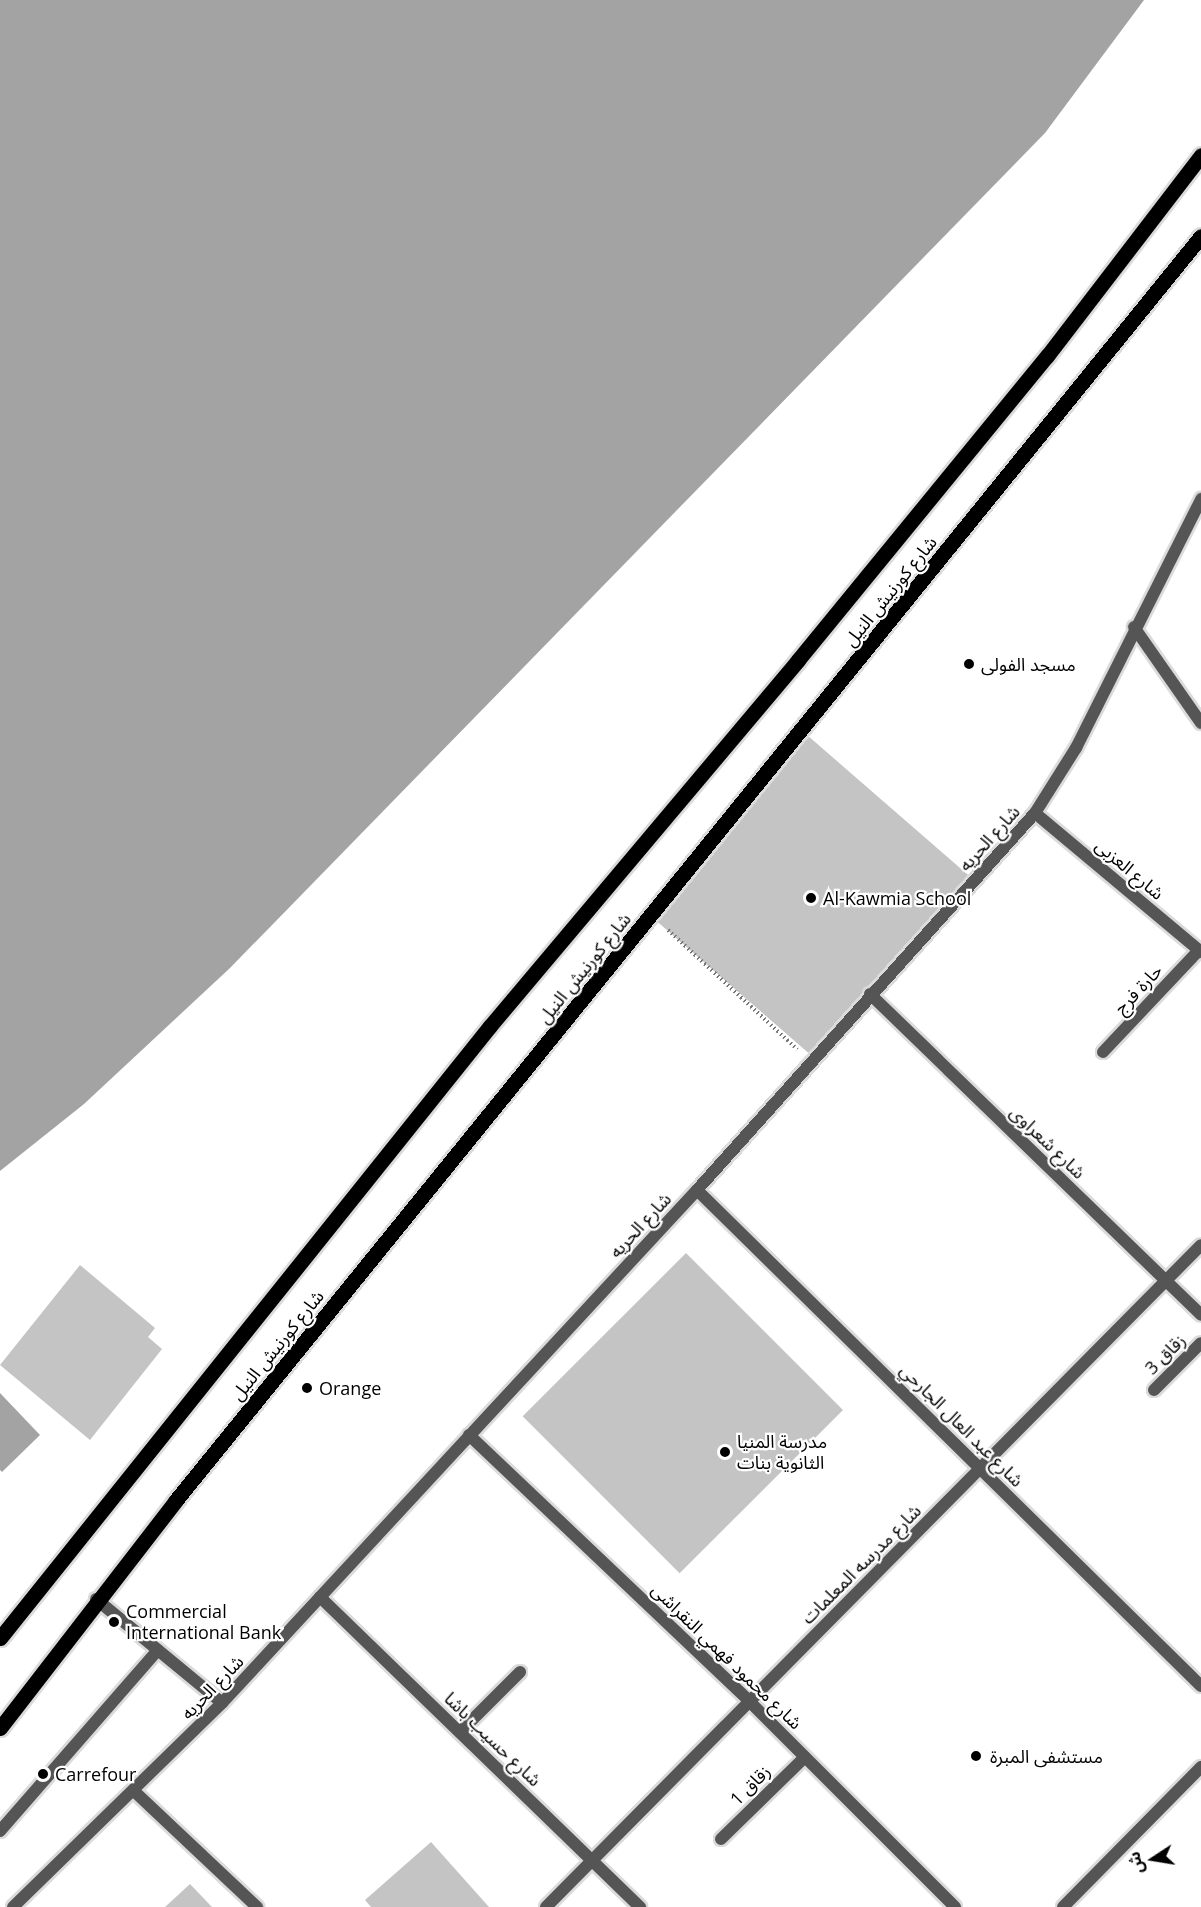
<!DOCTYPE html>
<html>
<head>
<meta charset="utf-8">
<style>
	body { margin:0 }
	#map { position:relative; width:1201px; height:1907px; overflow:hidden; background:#fff; font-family:"Open Sans","Noto Sans Arabic",sans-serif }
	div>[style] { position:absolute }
	.water>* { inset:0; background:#a3a3a3 }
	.building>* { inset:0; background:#c4c4c4; transform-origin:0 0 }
	.path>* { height:4px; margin-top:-2px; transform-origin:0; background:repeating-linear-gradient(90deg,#777 0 1.5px,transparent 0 4.5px) }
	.roads { filter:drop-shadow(2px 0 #dbdbdb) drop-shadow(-2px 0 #dbdbdb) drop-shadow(0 2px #dbdbdb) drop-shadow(0 -2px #dbdbdb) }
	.lane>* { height:12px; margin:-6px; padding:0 6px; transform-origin:6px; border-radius:6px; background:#555 }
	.street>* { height:12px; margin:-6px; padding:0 6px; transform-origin:6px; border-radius:6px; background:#555 }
	.primary>* { height:15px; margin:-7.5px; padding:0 7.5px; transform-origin:7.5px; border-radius:7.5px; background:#000 }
	.dots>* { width:16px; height:16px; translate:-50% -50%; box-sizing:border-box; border:3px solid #fff; border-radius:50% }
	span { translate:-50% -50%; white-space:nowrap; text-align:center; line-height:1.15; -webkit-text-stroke:4.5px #fff; paint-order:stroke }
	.street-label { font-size:18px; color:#000 }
	.poi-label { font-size:18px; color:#000 }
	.left { translate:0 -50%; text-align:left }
	.north { position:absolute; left:1123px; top:1829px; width:60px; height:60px; -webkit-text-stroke:4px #fff; paint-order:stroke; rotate:258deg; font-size:16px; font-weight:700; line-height:24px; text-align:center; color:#000 }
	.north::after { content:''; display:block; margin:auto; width:21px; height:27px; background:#000; clip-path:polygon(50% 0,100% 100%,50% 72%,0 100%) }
</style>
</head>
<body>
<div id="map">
	<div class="water">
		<i style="clip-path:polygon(0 0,1144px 0,1045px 133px,230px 968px,84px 1104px,0 1171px)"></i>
		<i style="clip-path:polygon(0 1393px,40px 1435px,2px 1472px,0 1470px)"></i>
	</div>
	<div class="building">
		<i style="left:807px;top:735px;width:215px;height:239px;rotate:41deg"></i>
		<i style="left:686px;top:1253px;width:222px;height:231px;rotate:45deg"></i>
		<i style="clip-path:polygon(80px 1265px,155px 1328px,148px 1337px,162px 1349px,90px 1440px,0 1365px)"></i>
		<i style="clip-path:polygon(431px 1842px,489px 1907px,371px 1907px,365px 1900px)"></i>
		<i style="clip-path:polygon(190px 1884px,212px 1907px,165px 1907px)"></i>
	</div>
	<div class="path">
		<i style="left:668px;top:930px;width:176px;rotate:42.7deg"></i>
	</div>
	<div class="roads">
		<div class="lane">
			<i style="left:135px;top:1792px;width:168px;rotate:43.3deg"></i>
			<i style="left:0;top:1831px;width:240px;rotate:-48.9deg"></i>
		</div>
		<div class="street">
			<i style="left:1134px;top:627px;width:117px;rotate:55.1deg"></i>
			<i style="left:1035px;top:813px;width:217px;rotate:39.9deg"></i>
			<i style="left:870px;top:994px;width:461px;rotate:44.1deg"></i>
			<i style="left:1103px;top:1052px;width:140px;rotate:-46.7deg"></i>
			<i style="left:697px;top:1190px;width:707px;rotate:44.54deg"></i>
			<i style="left:1154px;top:1390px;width:66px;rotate:-45deg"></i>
			<i style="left:469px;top:1435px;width:388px;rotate:43.5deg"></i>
			<i style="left:750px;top:1702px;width:290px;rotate:45deg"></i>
			<i style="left:320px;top:1597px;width:446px;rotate:44.1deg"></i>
			<i style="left:96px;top:1599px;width:163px;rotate:39.5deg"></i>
			<i style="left:460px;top:1732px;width:85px;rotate:-45deg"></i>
			<i style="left:721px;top:1839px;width:117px;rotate:-44.3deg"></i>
			<i style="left:13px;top:1907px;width:292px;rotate:-44.3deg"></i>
			<i style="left:222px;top:1703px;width:699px;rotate:-47.2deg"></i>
			<i style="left:697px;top:1190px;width:506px;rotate:-48.12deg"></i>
			<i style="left:1035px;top:813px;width:77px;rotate:-57.8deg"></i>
			<i style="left:1076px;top:748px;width:279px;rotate:-63.3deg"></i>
			<i style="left:546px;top:1907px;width:931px;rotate:-45.3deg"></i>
			<i style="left:1063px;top:1907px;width:197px;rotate:-45.4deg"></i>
		</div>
		<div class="primary">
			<i style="left:0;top:1638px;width:784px;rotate:-51.32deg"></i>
			<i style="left:490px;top:1026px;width:478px;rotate:-49.9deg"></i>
			<i style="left:798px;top:660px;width:393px;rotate:-50.7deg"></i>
			<i style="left:1047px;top:356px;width:253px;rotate:-52.5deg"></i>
			<i style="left:0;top:1728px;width:288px;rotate:-52.3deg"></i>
			<i style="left:176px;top:1500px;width:1627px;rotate:-50.96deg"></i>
		</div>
	</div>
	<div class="dots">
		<i style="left:969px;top:664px;background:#000"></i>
		<i style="left:811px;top:898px;background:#000"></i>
		<i style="left:307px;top:1388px;background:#000"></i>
		<i style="left:725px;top:1452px;background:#000"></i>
		<i style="left:114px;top:1622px;background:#000"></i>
		<i style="left:976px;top:1756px;background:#000"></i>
		<i style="left:43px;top:1774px;background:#000"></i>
	</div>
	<div class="street-label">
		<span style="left:890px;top:591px;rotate:-51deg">شارع كورنيش النيل</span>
		<span style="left:989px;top:838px;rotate:-48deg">شارع الحريه</span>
		<span style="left:1130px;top:869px;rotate:40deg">شارع العزبى</span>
		<span style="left:584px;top:968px;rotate:-51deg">شارع كورنيش النيل</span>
		<span style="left:1138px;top:989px;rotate:-47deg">حارة فرج</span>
		<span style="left:1048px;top:1142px;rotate:44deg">شارع شعراوى</span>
		<span style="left:640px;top:1225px;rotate:-47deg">شارع الحريه</span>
		<span style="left:277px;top:1345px;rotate:-51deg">شارع كورنيش النيل</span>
		<span style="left:1165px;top:1354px;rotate:-45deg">زقاق 3</span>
		<span style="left:962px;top:1425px;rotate:45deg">شارع عبد العال الجارحي</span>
		<span style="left:861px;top:1564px;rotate:-45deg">شارع مدرسه المعلمات</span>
		<span style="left:727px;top:1656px;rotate:44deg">شارع محمود فهمي النقراشى</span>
		<span style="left:212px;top:1687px;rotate:-46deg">شارع الحريه</span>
		<span style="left:493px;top:1739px;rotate:44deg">شارع حسيب باشا</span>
		<span style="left:750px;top:1785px;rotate:-45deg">زقاق 1</span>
	</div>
	<div class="poi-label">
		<span class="left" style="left:981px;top:664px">مسجد الفولى</span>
		<span class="left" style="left:823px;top:898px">Al-Kawmia School</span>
		<span class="left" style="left:319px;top:1388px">Orange</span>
		<span class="left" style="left:737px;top:1452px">مدرسة المنيا<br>الثانوية بنات</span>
		<span class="left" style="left:126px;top:1622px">Commercial<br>International Bank</span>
		<span class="left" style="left:990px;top:1756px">مستشفى المبرة</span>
		<span class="left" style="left:55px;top:1774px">Carrefour</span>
	</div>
	<div class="north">ش</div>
</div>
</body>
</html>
